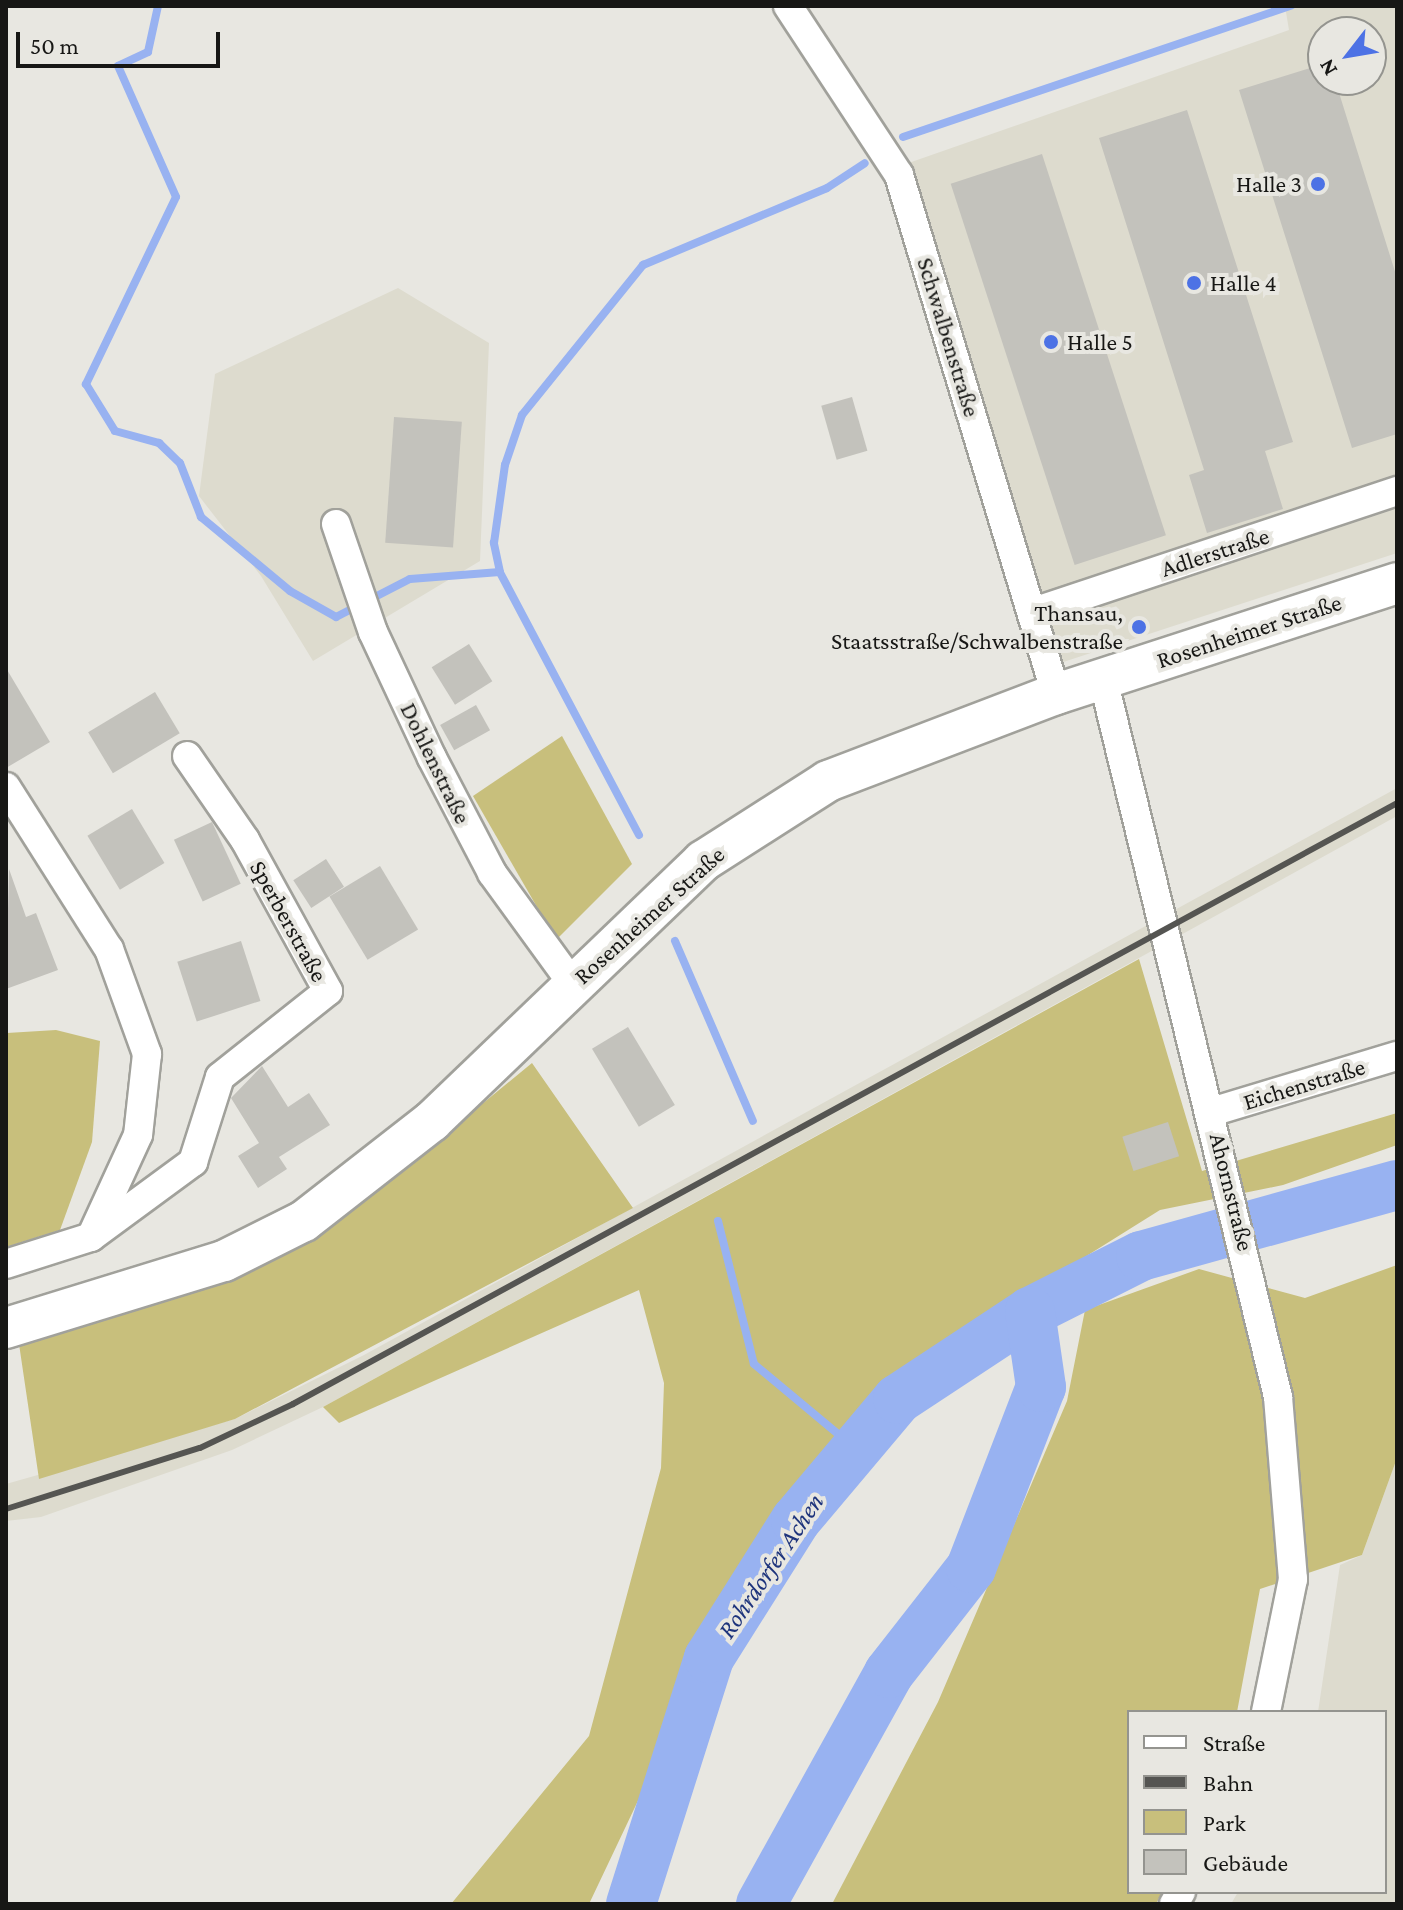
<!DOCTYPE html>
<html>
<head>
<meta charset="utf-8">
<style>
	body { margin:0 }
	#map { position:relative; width:1403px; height:1910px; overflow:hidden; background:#e8e7e1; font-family:"Crimson Pro",serif }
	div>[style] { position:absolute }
	.built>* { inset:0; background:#dddbce }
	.green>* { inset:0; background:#c8bf7c }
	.stream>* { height:8px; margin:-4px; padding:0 4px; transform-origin:4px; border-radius:4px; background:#98b2f1 }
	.river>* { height:50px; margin:-25px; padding:0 25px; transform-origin:25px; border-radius:25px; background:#98b2f1 }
	.building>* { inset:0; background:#c3c2bc; transform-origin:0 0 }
	.roads { filter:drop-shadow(2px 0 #a1a19b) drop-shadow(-2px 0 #a1a19b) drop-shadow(0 2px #a1a19b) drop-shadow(0 -2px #a1a19b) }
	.street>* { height:28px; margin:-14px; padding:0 14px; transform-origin:14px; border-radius:14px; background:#fff }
	.secondary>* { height:40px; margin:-20px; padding:0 20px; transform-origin:20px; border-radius:20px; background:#fff }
	.rail>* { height:6px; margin:-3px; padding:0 3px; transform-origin:3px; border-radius:3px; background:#555552 }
	.dots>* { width:22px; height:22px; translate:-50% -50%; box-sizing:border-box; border:4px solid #e8e7e1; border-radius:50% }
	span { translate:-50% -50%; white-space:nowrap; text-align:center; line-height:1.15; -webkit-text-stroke:8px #e8e7e1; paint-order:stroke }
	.poi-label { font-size:24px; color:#171715 }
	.right { translate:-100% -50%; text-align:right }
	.left { translate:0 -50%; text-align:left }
	.street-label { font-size:24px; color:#171715 }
	.water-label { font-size:26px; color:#1e347c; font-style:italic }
	.frame { position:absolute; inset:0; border:8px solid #171715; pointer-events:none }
	.legend { position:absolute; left:1127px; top:1710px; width:260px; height:184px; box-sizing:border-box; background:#e8e7e1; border:2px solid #94948f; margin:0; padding:10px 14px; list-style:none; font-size:24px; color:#171715 }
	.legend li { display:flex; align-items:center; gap:16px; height:40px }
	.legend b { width:40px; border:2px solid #94948f }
	.north { position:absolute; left:1307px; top:16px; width:80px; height:80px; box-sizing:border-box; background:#e8e7e1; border:2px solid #94948f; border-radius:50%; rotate:239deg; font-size:22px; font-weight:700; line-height:32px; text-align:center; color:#171715 }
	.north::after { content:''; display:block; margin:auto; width:28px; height:36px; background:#4d72e5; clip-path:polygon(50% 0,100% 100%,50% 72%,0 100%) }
	.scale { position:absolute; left:16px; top:32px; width:204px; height:36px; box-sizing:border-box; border:4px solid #171715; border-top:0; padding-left:10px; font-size:24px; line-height:28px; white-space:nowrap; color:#171715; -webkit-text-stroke:6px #e8e7e1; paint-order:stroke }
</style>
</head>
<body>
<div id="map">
	<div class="built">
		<i style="clip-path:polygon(evenodd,1285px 6px,1397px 6px,1397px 553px,1048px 667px,900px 166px,1289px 30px,1285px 6px,1323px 32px,1371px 32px,1371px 80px,1323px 80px,1323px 32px)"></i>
		<i style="clip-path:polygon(398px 288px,489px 343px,480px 561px,313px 661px,261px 576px,199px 496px,215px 374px)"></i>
		<i style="clip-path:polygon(1397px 788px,1397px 816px,323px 1407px,232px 1450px,41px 1517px,6px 1521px,6px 1484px,235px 1419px,364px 1355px)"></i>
		<i style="clip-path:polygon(1397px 1458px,1397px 1904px,1231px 1904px,1238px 1892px,1385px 1892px,1385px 1712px,1318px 1712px,1340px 1565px,1362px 1555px)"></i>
	</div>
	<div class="green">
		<i style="clip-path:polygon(562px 736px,632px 864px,556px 940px,473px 796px)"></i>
		<i style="clip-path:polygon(1139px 959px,1202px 1171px,1397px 1113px,1397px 1145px,1283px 1185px,1160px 1210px,890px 1379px,701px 1668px,589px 1904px,451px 1904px,589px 1736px,661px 1468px,664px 1383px,639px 1290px,339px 1423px,323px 1407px)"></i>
		<i style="clip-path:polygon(56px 1030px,100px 1041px,92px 1142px,60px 1230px,6px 1247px,7px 1033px)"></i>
		<i style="clip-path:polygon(532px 1063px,633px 1208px,235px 1419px,39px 1479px,19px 1344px,298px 1243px,386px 1183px)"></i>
		<i style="clip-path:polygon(1397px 1265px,1397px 1458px,1362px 1555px,1260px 1589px,1237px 1712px,1129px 1712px,1129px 1892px,1162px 1892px,1156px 1904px,832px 1904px,938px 1702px,1067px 1401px,1085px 1310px,1199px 1269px,1305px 1298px)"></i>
	</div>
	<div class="stream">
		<i style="left:158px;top:6px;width:47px;rotate:102.3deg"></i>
		<i style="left:148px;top:52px;width:33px;rotate:155deg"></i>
		<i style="left:118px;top:66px;width:143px;rotate:66.1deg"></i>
		<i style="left:176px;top:197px;width:208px;rotate:115.7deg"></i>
		<i style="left:86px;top:384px;width:55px;rotate:58.3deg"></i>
		<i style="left:115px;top:431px;width:46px;rotate:15.3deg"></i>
		<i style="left:159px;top:443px;width:29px;rotate:44deg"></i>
		<i style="left:180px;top:463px;width:58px;rotate:68.7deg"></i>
		<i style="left:201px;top:517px;width:116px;rotate:39.7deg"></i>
		<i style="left:290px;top:591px;width:53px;rotate:29.5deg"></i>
		<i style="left:336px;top:617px;width:83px;rotate:-27.2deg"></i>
		<i style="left:410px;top:579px;width:90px;rotate:-4.4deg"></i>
		<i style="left:903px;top:137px;width:410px;rotate:-18.7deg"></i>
		<i style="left:639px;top:835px;width:297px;rotate:-117.9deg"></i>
		<i style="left:500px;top:572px;width:30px;rotate:-102deg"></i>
		<i style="left:494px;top:543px;width:79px;rotate:-82deg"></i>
		<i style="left:505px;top:465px;width:53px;rotate:-71.2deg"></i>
		<i style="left:522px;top:415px;width:193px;rotate:-51.1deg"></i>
		<i style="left:643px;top:265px;width:199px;rotate:-22.7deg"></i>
		<i style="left:827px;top:188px;width:45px;rotate:-33.3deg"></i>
		<i style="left:675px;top:941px;width:196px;rotate:66.6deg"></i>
		<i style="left:718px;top:1221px;width:147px;rotate:75.9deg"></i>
		<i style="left:754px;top:1364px;width:133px;rotate:39.8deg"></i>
	</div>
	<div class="river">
		<i style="left:631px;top:1904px;width:258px;rotate:-72.4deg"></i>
		<i style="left:709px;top:1658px;width:163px;rotate:-57.8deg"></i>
		<i style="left:796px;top:1520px;width:158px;rotate:-49.9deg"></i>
		<i style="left:898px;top:1399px;width:158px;rotate:-33.4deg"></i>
		<i style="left:1030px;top:1312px;width:124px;rotate:-26.8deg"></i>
		<i style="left:1141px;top:1256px;width:266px;rotate:-15.5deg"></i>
		<i style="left:761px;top:1904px;width:264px;rotate:-61deg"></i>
		<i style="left:889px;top:1673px;width:133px;rotate:-52deg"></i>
		<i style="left:971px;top:1568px;width:194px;rotate:-68.9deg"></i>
		<i style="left:1041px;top:1387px;width:76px;rotate:-98.3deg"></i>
	</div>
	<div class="building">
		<i style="clip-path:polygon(1323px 64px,1323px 80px,1335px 80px,1397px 278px,1397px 434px,1352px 448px,1239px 90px)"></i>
		<i style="clip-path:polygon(1187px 110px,1293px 442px,1265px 451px,1283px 509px,1207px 533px,1189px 475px,1204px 470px,1099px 138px)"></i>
		<i style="left:1042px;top:154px;width:401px;height:96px;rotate:72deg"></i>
		<i style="left:852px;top:397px;width:56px;height:32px;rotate:74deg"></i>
		<i style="left:394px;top:417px;width:68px;height:126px;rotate:4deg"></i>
		<i style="left:469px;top:644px;width:44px;height:44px;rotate:58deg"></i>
		<i style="clip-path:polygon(6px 668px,50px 742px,6px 768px)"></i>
		<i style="left:155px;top:692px;width:48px;height:78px;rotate:59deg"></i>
		<i style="left:476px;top:705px;width:29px;height:41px;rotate:61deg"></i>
		<i style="left:132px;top:809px;width:63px;height:52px;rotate:59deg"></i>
		<i style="left:212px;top:822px;width:68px;height:42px;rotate:65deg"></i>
		<i style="left:326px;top:859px;width:33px;height:39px;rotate:57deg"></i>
		<i style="left:380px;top:866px;width:74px;height:59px;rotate:59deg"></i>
		<i style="clip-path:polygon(9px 869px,26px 917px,36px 913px,58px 970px,6px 989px)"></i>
		<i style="left:241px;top:941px;width:63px;height:67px;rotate:72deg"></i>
		<i style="left:628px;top:1027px;width:91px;height:42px;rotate:59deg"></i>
		<i style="clip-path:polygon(262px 1066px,288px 1107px,309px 1093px,330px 1125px,279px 1157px,287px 1169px,258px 1188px,238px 1156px,259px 1143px,231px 1098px)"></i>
		<i style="left:1168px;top:1122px;width:36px;height:48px;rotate:72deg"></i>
	</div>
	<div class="roads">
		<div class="street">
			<i style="left:788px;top:6px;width:202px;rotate:56.7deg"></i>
			<i style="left:899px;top:175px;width:542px;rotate:73.17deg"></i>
			<i style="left:336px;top:524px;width:114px;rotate:71.1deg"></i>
			<i style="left:373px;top:632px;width:139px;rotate:64.9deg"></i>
			<i style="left:432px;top:758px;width:130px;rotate:62.4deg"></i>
			<i style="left:492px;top:873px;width:136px;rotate:54deg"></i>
			<i style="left:1033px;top:612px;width:384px;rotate:-18.4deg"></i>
			<i style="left:1103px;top:679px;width:739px;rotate:76.3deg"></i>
			<i style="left:1278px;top:1397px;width:183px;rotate:85.3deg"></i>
			<i style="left:1293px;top:1579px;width:136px;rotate:101.5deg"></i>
			<i style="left:6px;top:787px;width:192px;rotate:57.6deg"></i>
			<i style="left:109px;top:949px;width:112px;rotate:70.1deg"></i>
			<i style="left:147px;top:1054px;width:81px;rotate:96.3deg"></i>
			<i style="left:138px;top:1135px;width:112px;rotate:114.7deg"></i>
			<i style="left:91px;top:1237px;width:89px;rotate:162.4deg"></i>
			<i style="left:1211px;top:1112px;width:194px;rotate:-16.8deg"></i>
			<i style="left:91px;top:1237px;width:127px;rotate:-36.3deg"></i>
			<i style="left:193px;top:1162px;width:89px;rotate:-72.4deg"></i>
			<i style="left:220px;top:1077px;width:138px;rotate:-38.5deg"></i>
			<i style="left:328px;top:991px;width:172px;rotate:-118.8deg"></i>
			<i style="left:245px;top:840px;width:102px;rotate:-124.6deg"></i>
			<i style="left:1174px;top:1904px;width:14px;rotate:-60deg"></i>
		</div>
		<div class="secondary">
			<i style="left:6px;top:1328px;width:228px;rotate:-17.1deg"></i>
			<i style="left:224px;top:1261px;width:89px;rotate:-26.6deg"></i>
			<i style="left:304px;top:1221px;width:162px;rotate:-38deg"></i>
			<i style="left:432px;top:1121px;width:376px;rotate:-43.8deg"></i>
			<i style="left:703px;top:861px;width:148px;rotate:-32.6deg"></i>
			<i style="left:828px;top:781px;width:244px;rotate:-20.9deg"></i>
			<i style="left:1056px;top:694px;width:359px;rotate:-18deg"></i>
		</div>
	</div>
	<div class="rail">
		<i style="left:6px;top:1509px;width:203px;rotate:-17.5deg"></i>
		<i style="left:200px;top:1448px;width:103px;rotate:-25.3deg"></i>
		<i style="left:293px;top:1404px;width:1257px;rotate:-28.56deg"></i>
	</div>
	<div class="dots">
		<i style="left:1318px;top:184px;background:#4d72e5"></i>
		<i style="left:1194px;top:283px;background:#4d72e5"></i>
		<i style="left:1051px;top:342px;background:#4d72e5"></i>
		<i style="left:1139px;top:627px;background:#4d72e5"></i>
	</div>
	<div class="poi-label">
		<span class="right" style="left:1302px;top:184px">Halle 3</span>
		<span class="left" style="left:1210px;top:283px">Halle 4</span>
		<span class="left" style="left:1067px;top:342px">Halle 5</span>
		<span class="right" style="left:1123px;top:627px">Thansau,<br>Staatsstraße/Schwalbenstraße</span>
	</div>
	<div class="street-label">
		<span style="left:949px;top:337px;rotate:73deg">Schwalbenstraße</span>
		<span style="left:1215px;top:552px;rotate:-18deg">Adlerstraße</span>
		<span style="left:1249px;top:631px;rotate:-18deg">Rosenheimer Straße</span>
		<span style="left:436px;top:763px;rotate:64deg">Dohlenstraße</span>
		<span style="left:649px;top:915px;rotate:-42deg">Rosenheimer Straße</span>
		<span style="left:289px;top:921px;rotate:61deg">Sperberstraße</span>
		<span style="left:1304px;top:1084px;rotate:-17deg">Eichenstraße</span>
		<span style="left:1232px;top:1192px;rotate:76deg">Ahornstraße</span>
	</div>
	<div class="water-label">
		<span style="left:771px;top:1566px;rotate:-56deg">Rohrdorfer Achen</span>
	</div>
	<div class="frame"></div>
	<ul class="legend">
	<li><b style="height:10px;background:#fff"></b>Straße</li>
	<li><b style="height:10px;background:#555552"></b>Bahn</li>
	<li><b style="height:22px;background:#c8bf7c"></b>Park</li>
	<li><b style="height:22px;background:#c3c2bc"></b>Gebäude</li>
	</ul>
	<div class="north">N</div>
	<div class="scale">50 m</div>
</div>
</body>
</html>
